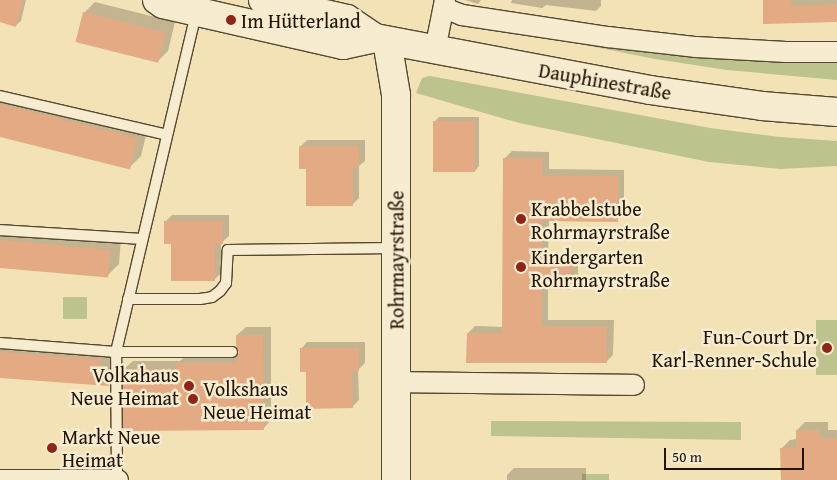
<!DOCTYPE html>
<html>
<head>
<meta charset="utf-8">
<style>
	body { margin:0 }
	#map { position:relative; width:837px; height:480px; overflow:hidden; background:#f3e2b6; font-family:"Gentium Book Plus",serif }
	div>[style] { position:absolute }
	.green>* { inset:0; background:#bdc38c; transform-origin:0 0 }
	.shadow>* { inset:0; background:#0003 }
	.building>* { inset:0; background:#e3aa84; transform-origin:0 0 }
	.roads { filter:drop-shadow(1px 0 #554830) drop-shadow(-1px 0 #554830) drop-shadow(0 1px #554830) drop-shadow(0 -1px #554830) }
	.lane>* { height:10px; margin:-5px; padding:0 5px; transform-origin:5px; border-radius:5px; background:#f7ecd0 }
	.street>* { height:20px; margin:-10px; padding:0 10px; transform-origin:10px; border-radius:10px; background:#f7ecd0 }
	.secondary>* { height:28px; margin:-14px; padding:0 14px; transform-origin:14px; border-radius:14px; background:#f7ecd0 }
	.dots>* { width:14px; height:14px; translate:-50% -50%; box-sizing:border-box; border:2px solid #f7ecd0; border-radius:50% }
	span { translate:-50% -50%; white-space:nowrap; text-align:center; line-height:1.15; -webkit-text-stroke:5px #f7ecd0; paint-order:stroke }
	.poi-label { font-size:20px; color:#201404 }
	.left { translate:0 -50%; text-align:left }
	.right { translate:-100% -50%; text-align:right }
	.street-label { font-size:20px; color:#201404 }
	.scale { position:absolute; left:664px; top:448px; width:140px; height:22px; box-sizing:border-box; border:2px solid #201404; border-top:0; padding-left:6px; font-size:15px; line-height:18px; white-space:nowrap; color:#201404; -webkit-text-stroke:4px #f7ecd0; paint-order:stroke }
</style>
</head>
<body>
<div id="map">
	<div class="green">
		<i style="clip-path:polygon(459px 20px,837px 62px,837px 80px,727px 70px,655px 59px)"></i>
		<i style="clip-path:polygon(430px 76px,710px 128px,780px 137px,837px 141px,837px 166px,781px 169px,709px 162px,519px 123px,416px 93px,422px 78px)"></i>
		<i style="left:63px;top:297px;width:24px;height:22px"></i>
		<i style="left:816px;top:320px;width:21px;height:55px"></i>
		<i style="clip-path:polygon(491px 421px,741px 422px,741px 440px,491px 436px)"></i>
		<i style="left:582px;top:474px;width:27px;height:6px"></i>
	</div>
	<div class="shadow">
		<i style="clip-path:polygon(0 0,26px 0,21px 21px,16px 25px,0 21px)"></i>
		<i style="clip-path:polygon(465px 0,481px 0,478px 4px)"></i>
		<i style="clip-path:polygon(512px 0,601px 0,601px 6px,596px 11px,546px 5px,542px 8px,511px 3px)"></i>
		<i style="clip-path:polygon(764px 0,837px 0,837px 21px)"></i>
		<i style="clip-path:polygon(95px 2px,175px 22px,168px 51px,157px 62px,84px 13px)"></i>
		<i style="clip-path:polygon(0 91px,148px 127px,141px 156px,130px 167px,0 135px)"></i>
		<i style="clip-path:polygon(439px 117px,479px 117px,479px 166px,475px 171px,434px 122px)"></i>
		<i style="clip-path:polygon(307px 140px,365px 140px,365px 161px,359px 166px,359px 198px,352px 205px,307px 168px,301px 146px)"></i>
		<i style="clip-path:polygon(512px 151px,549px 152px,549px 169px,624px 170px,624px 213px,617px 220px,549px 220px,548px 259px,578px 259px,578px 281px,571px 288px,548px 288px,548px 320px,614px 320px,613px 355px,606px 362px,468px 333px,475px 326px,504px 327px,505px 158px)"></i>
		<i style="clip-path:polygon(172px 215px,229px 215px,229px 236px,221px 243px,221px 273px,215px 279px,172px 243px,165px 222px)"></i>
		<i style="clip-path:polygon(0 229px,121px 239px,119px 264px,108px 275px,0 267px)"></i>
		<i style="clip-path:polygon(246px 327px,271px 327px,271px 420px,263px 429px,124px 369px,133px 361px,180px 361px,186px 355px,239px 355px,237px 335px)"></i>
		<i style="clip-path:polygon(0 340px,111px 349px,110px 358px,120px 358px,120px 374px,109px 385px,0 377px)"></i>
		<i style="clip-path:polygon(307px 342px,365px 342px,365px 363px,358px 370px,359px 400px,352px 407px,307px 370px,301px 349px)"></i>
		<i style="clip-path:polygon(805px 422px,828px 422px,828px 430px,837px 430px,837px 480px,782px 480px,782px 448px,790px 440px,797px 439px,797px 430px)"></i>
		<i style="clip-path:polygon(514px 468px,586px 468px,586px 480px,507px 480px,507px 475px)"></i>
	</div>
	<div class="building">
		<i style="clip-path:polygon(0 0,23px 0,16px 27px,0 22px)"></i>
		<i style="clip-path:polygon(763px 0,791px 0,791px 6px,837px 4px,837px 22px,763px 24px)"></i>
		<i style="left:83px;top:12px;width:85px;height:31px;rotate:14deg"></i>
		<i style="left:0;top:104px;width:142px;height:32px;rotate:14deg"></i>
		<i style="left:433px;top:121px;width:42px;height:51px"></i>
		<i style="clip-path:polygon(299px 146px,359px 146px,359px 168px,353px 168px,353px 206px,306px 206px,306px 169px,299px 169px)"></i>
		<i style="clip-path:polygon(503px 158px,543px 158px,543px 176px,618px 176px,618px 222px,542px 221px,542px 265px,572px 265px,571px 290px,542px 289px,542px 326px,607px 327px,607px 363px,466px 363px,467px 333px,502px 333px)"></i>
		<i style="clip-path:polygon(164px 221px,223px 221px,223px 244px,215px 244px,215px 281px,171px 281px,171px 244px,164px 244px)"></i>
		<i style="left:0;top:240px;width:111px;height:28px;rotate:5deg"></i>
		<i style="clip-path:polygon(236px 335px,263px 335px,264px 430px,123px 431px,123px 369px,176px 369px,176px 363px,236px 363px,239px 352px,236px 346px)"></i>
		<i style="clip-path:polygon(300px 348px,359px 348px,359px 371px,352px 371px,353px 408px,306px 409px,306px 372px,300px 372px)"></i>
		<i style="clip-path:polygon(0 352px,100px 359px,100px 369px,109px 369px,109px 386px,0 378px)"></i>
		<i style="clip-path:polygon(796px 430px,820px 430px,820px 438px,837px 438px,837px 480px,781px 480px,780px 448px,796px 447px)"></i>
	</div>
	<div class="roads">
		<div class="lane">
			<i style="left:0;top:96px;width:171px;rotate:13.1deg"></i>
			<i style="left:0;top:230px;width:142px;rotate:3.6deg"></i>
			<i style="left:128px;top:299px;width:72px"></i>
			<i style="left:200px;top:299px;width:12px;rotate:-9deg"></i>
			<i style="left:212px;top:297px;width:10px;rotate:-37deg"></i>
			<i style="left:220px;top:291px;width:10px;rotate:-53deg"></i>
			<i style="left:226px;top:283px;width:33px;rotate:-87deg"></i>
			<i style="left:228px;top:250px;width:167px;rotate:-0.7deg"></i>
			<i style="left:0;top:343px;width:116px;rotate:4.4deg"></i>
			<i style="left:116px;top:352px;width:116px"></i>
			<i style="left:117px;top:480px;width:128px;rotate:-90.4deg"></i>
			<i style="left:116px;top:352px;width:348px;rotate:-76.7deg"></i>
		</div>
		<div class="street">
			<i style="left:444px;top:8px;width:19px;rotate:21deg"></i>
			<i style="left:462px;top:15px;width:148px;rotate:8.6deg"></i>
			<i style="left:608px;top:37px;width:89px;rotate:6.5deg"></i>
			<i style="left:696px;top:47px;width:90px;rotate:3.2deg"></i>
			<i style="left:786px;top:52px;width:51px"></i>
			<i style="left:435px;top:50px;width:51px;rotate:-78.7deg"></i>
			<i style="left:396px;top:382px;width:238px;rotate:0.7deg"></i>
			<i style="left:0;top:480px;width:118px"></i>
		</div>
		<div class="secondary">
			<i style="left:157px;top:0;width:7px;rotate:34deg"></i>
			<i style="left:163px;top:4px;width:185px;rotate:12.8deg"></i>
			<i style="left:343px;top:45px;width:33px;rotate:-12deg"></i>
			<i style="left:375px;top:38px;width:280px;rotate:10.7deg"></i>
			<i style="left:650px;top:90px;width:113px;rotate:8.1deg"></i>
			<i style="left:762px;top:106px;width:75px;rotate:4.6deg"></i>
			<i style="left:263px;top:0;width:86px;rotate:12.7deg"></i>
			<i style="left:347px;top:19px;width:34px;rotate:34deg"></i>
			<i style="left:387px;top:41px;width:55px;rotate:80.5deg"></i>
			<i style="left:396px;top:95px;width:385px;rotate:90deg"></i>
		</div>
	</div>
	<div class="dots">
		<i style="left:231px;top:20px;background:#8f2418"></i>
		<i style="left:521px;top:219px;background:#8f2418"></i>
		<i style="left:521px;top:267px;background:#8f2418"></i>
		<i style="left:827px;top:348px;background:#8f2418"></i>
		<i style="left:189px;top:386px;background:#8f2418"></i>
		<i style="left:193px;top:399px;background:#8f2418"></i>
		<i style="left:52px;top:448px;background:#8f2418"></i>
	</div>
	<div class="poi-label">
		<span class="left" style="left:241px;top:20px">Im Hütterland</span>
		<span class="left" style="left:531px;top:220px">Krabbelstube<br>Rohrmayrstraße</span>
		<span class="left" style="left:531px;top:268px">Kindergarten<br>Rohrmayrstraße</span>
		<span class="right" style="left:817px;top:348px">Fun-Court Dr.<br>Karl-Renner-Schule</span>
		<span class="right" style="left:179px;top:386px">Volkahaus<br>Neue Heimat</span>
		<span class="left" style="left:203px;top:400px">Volkshaus<br>Neue Heimat</span>
		<span class="left" style="left:62px;top:448px">Markt Neue<br>Heimat</span>
	</div>
	<div class="street-label">
		<span style="left:605px;top:81px;rotate:10deg">Dauphinestraße</span>
		<span style="left:396px;top:260px;rotate:-90deg">Rohrmayrstraße</span>
	</div>
	<div class="scale">50 m</div>
</div>
</body>
</html>
